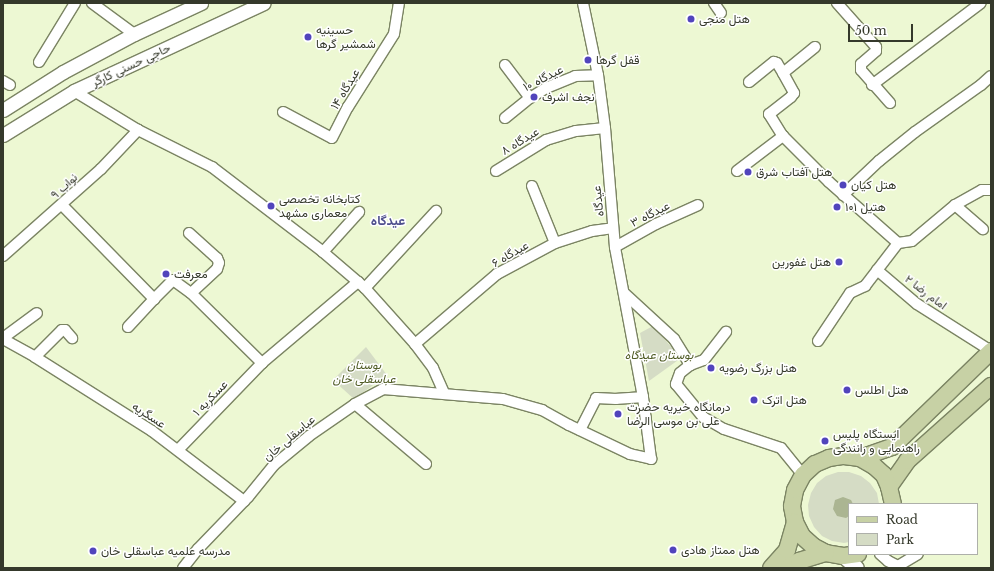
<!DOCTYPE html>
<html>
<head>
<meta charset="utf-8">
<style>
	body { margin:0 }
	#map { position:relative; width:994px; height:571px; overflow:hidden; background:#edf8d3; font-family:"Libre Baskerville",Vazirmatn,serif }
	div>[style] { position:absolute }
	.green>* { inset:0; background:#d5dcc5 }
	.water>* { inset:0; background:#abb592 }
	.roads { filter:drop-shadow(1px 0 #7b8463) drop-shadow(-1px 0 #7b8463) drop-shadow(0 1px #7b8463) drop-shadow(0 -1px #7b8463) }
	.minor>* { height:10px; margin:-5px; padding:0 5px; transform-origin:5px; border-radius:5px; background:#fff }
	.tertiary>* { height:13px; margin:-6.5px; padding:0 6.5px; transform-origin:6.5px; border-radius:6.5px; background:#fff }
	.secondary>* { height:14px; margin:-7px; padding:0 7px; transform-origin:7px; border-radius:7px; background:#fff }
	.primary>* { height:16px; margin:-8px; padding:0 8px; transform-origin:8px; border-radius:8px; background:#c7d1a5 }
	.dots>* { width:11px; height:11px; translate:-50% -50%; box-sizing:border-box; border:2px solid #fff; border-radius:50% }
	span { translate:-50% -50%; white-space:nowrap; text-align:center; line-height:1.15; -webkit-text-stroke:3px #fff; paint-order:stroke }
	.poi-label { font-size:12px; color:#35392b }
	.left { translate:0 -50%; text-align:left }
	.right { translate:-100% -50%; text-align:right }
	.street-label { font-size:12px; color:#35392b }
	.park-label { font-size:12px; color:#4f5b24; font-style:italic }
	.neighbourhood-label { font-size:13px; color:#4e4e8d; font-weight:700 }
	.frame { position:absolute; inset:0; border:4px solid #35392b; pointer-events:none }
	.legend { position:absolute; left:848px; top:503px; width:130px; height:52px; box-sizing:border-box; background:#fff; border:1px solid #aeb0aa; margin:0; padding:5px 7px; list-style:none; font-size:12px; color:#35392b }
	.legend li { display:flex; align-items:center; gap:8px; height:20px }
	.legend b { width:20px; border:1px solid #aeb0aa }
	.scale { position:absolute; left:848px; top:24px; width:65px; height:18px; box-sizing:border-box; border:2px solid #35392b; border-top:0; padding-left:5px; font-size:12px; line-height:14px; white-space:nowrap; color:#35392b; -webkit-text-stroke:3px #fff; paint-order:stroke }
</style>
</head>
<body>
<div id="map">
	<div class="green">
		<i style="clip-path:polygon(653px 326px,681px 358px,649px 381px,640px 333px)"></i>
		<i style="clip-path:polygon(366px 347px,387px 375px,354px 399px,333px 380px)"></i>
		<i style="clip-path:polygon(838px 472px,849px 472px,861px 476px,870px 483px,877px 493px,879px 504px,849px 504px,849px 542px,844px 543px,832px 541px,822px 536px,814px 527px,809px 516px,808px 505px,811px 493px,817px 483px,826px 476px)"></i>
	</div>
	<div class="water">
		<i style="clip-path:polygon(843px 497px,851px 500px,853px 504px,849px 504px,849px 516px,846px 518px,837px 516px,833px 509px,835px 500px)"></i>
	</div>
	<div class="roads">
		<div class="minor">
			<i style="left:92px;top:3px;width:52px;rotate:36.4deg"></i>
			<i style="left:714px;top:3px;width:12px;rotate:55deg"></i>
			<i style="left:837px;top:3px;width:59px;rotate:48.4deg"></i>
			<i style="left:876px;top:47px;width:4px;rotate:90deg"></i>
			<i style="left:876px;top:51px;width:20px;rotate:139deg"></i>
			<i style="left:861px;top:64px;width:6px;rotate:90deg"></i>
			<i style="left:861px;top:70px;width:44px;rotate:48.7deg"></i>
			<i style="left:815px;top:47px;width:41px;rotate:140.9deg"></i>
			<i style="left:783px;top:73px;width:23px;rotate:61deg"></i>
			<i style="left:794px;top:93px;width:5px;rotate:127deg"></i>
			<i style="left:791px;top:97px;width:28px;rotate:142deg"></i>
			<i style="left:769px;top:114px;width:26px;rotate:58deg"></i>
			<i style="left:783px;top:136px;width:65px;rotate:45deg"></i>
			<i style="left:829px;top:182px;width:92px;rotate:41.5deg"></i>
			<i style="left:898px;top:243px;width:14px;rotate:-8deg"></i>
			<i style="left:912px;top:241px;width:56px;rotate:-39.9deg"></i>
			<i style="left:955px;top:205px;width:31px;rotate:-29deg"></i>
			<i style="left:982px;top:190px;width:9px"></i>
			<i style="left:39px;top:62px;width:69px;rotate:-58.6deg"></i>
			<i style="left:505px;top:65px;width:41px;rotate:52.9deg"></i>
			<i style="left:3px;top:81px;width:8px;rotate:30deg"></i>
			<i style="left:749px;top:82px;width:32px;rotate:-39deg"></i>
			<i style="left:774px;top:62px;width:3px;rotate:18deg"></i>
			<i style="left:777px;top:63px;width:12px;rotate:59deg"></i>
			<i style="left:872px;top:85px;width:136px;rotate:-37deg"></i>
			<i style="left:74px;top:91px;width:75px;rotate:31.4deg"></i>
			<i style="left:138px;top:130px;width:83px;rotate:26.6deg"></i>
			<i style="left:212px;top:167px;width:140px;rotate:37.4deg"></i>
			<i style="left:323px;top:252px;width:55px;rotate:40.6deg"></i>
			<i style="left:365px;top:288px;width:75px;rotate:48.2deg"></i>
			<i style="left:415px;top:344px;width:30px;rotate:53deg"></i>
			<i style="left:433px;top:368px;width:27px;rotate:66deg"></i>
			<i style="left:283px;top:112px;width:55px;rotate:28deg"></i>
			<i style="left:332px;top:138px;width:35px;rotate:-63deg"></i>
			<i style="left:348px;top:107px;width:86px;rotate:-57.8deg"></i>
			<i style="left:394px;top:34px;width:31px;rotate:-81deg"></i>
			<i style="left:505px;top:118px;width:32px;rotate:-39deg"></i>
			<i style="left:530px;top:98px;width:19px;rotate:-32deg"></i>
			<i style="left:546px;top:88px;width:31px;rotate:-22deg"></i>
			<i style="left:575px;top:76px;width:23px;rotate:-2deg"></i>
			<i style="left:496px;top:171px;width:59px;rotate:-31.8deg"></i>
			<i style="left:546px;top:140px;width:31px;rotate:-17deg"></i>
			<i style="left:576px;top:131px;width:29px;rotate:-6deg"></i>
			<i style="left:737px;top:171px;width:58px;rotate:-37.3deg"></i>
			<i style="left:532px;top:186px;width:61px;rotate:68deg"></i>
			<i style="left:843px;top:195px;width:50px;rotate:-43.4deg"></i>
			<i style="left:879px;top:161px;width:46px;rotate:-38.9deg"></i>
			<i style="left:915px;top:132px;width:81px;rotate:-35.5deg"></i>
			<i style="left:981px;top:85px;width:13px;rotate:-42deg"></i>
			<i style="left:62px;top:205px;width:132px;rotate:45.6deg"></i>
			<i style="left:154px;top:299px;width:27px;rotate:-45deg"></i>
			<i style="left:173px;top:280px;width:22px;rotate:36deg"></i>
			<i style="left:191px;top:293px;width:100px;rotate:44.6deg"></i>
			<i style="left:955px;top:205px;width:37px;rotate:41deg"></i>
			<i style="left:189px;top:233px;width:38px;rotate:42deg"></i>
			<i style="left:217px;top:258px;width:5px;rotate:68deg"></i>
			<i style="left:219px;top:263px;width:6px;rotate:108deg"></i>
			<i style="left:217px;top:269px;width:35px;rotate:137deg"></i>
			<i style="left:615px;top:247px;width:47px;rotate:-29.3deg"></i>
			<i style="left:656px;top:224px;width:46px;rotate:-24.3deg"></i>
			<i style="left:323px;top:252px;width:54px;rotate:-48deg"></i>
			<i style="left:3px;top:256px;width:131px;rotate:-41.6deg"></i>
			<i style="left:101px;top:169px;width:54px;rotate:-46.5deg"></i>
			<i style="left:877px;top:270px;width:52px;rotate:40.4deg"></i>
			<i style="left:917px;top:304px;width:88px;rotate:32.4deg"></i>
			<i style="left:365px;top:288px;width:105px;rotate:-47.3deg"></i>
			<i style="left:624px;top:293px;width:68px;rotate:42.6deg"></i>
			<i style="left:674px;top:339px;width:31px;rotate:58deg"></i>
			<i style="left:690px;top:365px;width:15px;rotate:-20deg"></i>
			<i style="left:704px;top:360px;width:36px;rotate:-52deg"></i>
			<i style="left:128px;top:327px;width:38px;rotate:-47deg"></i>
			<i style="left:3px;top:338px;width:42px;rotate:-36.3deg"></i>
			<i style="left:3px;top:339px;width:37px;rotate:29deg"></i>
			<i style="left:35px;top:357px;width:138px;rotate:32.3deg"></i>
			<i style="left:152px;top:431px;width:116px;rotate:37.3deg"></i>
			<i style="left:818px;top:341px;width:58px;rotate:-56.3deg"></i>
			<i style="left:850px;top:293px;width:17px;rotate:-25deg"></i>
			<i style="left:865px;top:286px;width:54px;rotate:-52.5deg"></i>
			<i style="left:415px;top:344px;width:108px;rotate:-40.5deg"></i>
			<i style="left:497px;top:274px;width:66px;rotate:-28.1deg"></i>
			<i style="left:555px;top:243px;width:39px;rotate:-18deg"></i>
			<i style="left:592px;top:231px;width:21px;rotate:-8deg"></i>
			<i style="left:35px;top:357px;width:38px;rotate:-45deg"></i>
			<i style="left:62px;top:330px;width:3px"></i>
			<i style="left:65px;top:330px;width:11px;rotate:49deg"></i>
			<i style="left:690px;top:365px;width:13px;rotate:141deg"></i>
			<i style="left:680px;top:373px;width:12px;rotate:110deg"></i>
			<i style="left:676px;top:384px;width:43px;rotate:50.7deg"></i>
			<i style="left:703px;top:417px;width:24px;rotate:30deg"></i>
			<i style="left:724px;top:429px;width:60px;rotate:18.4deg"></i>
			<i style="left:781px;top:448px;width:35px;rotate:51deg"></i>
			<i style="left:355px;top:404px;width:32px;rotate:-28deg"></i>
			<i style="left:383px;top:389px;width:120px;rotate:4.8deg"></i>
			<i style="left:503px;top:399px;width:41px;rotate:15.8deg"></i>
			<i style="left:542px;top:410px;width:31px;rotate:29deg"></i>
			<i style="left:569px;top:425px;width:68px;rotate:25.4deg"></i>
			<i style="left:630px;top:454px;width:22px;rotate:13deg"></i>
			<i style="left:651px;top:459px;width:63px;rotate:-97.4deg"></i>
			<i style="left:643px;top:397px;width:153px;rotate:-100.6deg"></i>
			<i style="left:615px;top:247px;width:119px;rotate:-94.8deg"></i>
			<i style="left:605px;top:128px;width:53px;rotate:-97.5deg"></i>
			<i style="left:598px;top:75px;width:74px;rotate:-101.8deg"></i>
			<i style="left:580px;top:430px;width:36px;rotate:-63deg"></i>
			<i style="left:596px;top:398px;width:20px;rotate:3deg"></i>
			<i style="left:616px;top:399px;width:27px;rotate:-4deg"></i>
			<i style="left:178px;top:450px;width:121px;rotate:-46deg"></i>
			<i style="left:262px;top:363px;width:126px;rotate:-40.2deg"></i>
			<i style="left:880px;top:554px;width:11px;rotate:41deg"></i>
			<i style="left:888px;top:561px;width:11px;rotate:27deg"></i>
			<i style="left:898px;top:566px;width:23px;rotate:-31deg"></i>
			<i style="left:183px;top:568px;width:24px;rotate:-52deg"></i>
			<i style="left:198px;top:549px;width:72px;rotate:-46.1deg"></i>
			<i style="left:248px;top:497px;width:41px;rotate:-50.9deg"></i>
			<i style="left:274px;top:465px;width:45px;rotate:-39.6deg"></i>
			<i style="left:309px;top:436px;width:56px;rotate:-34.8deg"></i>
			<i style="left:355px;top:404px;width:93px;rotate:40.2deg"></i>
		</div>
		<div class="tertiary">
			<i style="left:3px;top:110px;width:71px;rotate:-32.3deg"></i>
			<i style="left:63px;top:72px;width:81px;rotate:-28.2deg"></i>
			<i style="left:134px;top:34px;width:74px;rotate:-24.8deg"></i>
			<i style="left:3px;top:135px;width:84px;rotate:-31.8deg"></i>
			<i style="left:74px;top:91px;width:209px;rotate:-24.9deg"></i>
		</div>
		<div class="secondary">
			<i style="left:843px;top:556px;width:18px;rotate:41deg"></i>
		</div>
		<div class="primary">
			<i style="left:860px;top:458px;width:34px;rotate:-19deg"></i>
			<i style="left:892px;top:447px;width:138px;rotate:-44.1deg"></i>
			<i style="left:889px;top:487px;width:32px;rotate:-55deg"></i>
			<i style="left:907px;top:461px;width:113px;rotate:-41.8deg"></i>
			<i style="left:858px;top:554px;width:15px;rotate:172deg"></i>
			<i style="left:843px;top:556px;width:17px;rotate:-170deg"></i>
			<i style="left:826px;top:553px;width:15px;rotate:-152deg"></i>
			<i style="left:813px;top:546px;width:15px;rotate:-138deg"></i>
			<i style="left:802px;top:536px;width:16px;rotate:-117deg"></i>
			<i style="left:795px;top:522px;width:16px;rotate:-101deg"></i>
			<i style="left:792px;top:506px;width:16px;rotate:-79deg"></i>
			<i style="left:795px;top:490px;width:17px;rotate:-62deg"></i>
			<i style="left:803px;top:475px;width:16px;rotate:-43deg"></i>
			<i style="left:815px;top:464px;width:15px;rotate:-23deg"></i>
			<i style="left:829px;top:458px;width:15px;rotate:-8deg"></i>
			<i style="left:844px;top:456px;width:16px;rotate:7deg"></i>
			<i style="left:860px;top:458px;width:16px;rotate:30deg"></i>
			<i style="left:874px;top:466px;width:13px;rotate:42deg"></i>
			<i style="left:884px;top:475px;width:13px;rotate:67deg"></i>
			<i style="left:889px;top:487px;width:17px;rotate:77deg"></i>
			<i style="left:771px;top:568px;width:24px;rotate:-48deg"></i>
			<i style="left:787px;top:550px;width:29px;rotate:-74deg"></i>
			<i style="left:788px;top:568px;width:13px;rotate:-32deg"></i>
			<i style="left:799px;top:561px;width:28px;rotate:-17deg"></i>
		</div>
	</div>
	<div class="dots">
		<i style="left:691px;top:19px;background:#5144bc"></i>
		<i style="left:308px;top:37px;background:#5144bc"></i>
		<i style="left:588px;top:60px;background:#5144bc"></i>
		<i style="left:534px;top:97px;background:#5144bc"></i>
		<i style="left:748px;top:172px;background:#5144bc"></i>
		<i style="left:843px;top:185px;background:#5144bc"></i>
		<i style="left:271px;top:206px;background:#5144bc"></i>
		<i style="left:837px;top:207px;background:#5144bc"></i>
		<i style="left:839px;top:262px;background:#5144bc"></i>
		<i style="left:166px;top:274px;background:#5144bc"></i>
		<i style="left:711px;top:368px;background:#5144bc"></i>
		<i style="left:847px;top:390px;background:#5144bc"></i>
		<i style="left:754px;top:400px;background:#5144bc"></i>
		<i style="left:618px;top:414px;background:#5144bc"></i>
		<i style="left:825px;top:441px;background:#5144bc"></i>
		<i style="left:673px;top:550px;background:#5144bc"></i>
		<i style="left:93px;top:551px;background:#5144bc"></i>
	</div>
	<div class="poi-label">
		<span class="left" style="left:699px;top:19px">هتل منجی</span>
		<span class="left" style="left:316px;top:37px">حسینیه<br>شمشیر گرها</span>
		<span class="left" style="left:596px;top:60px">قفل گرها</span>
		<span class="left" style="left:542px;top:97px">نجف اشرف</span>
		<span class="left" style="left:756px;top:172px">هتل آفتاب شرق</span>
		<span class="left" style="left:851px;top:185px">هتل کیان</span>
		<span class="left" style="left:279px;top:206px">کتابخانه تخصصی<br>معماری مشهد</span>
		<span class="left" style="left:845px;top:207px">هتیل ۱۰۱</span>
		<span class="right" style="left:831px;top:262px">هتل غفورین</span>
		<span class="left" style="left:174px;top:274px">معرفت</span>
		<span class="left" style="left:719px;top:368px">هتل بزرگ رضویه</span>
		<span class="left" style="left:855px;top:390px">هتل اطلس</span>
		<span class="left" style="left:762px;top:400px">هتل اترک</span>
		<span class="left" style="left:627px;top:414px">درمانگاه خیریه حضرت<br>علی بن موسی الرضا</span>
		<span class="left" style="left:833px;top:441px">ایستگاه پلیس<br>راهنمایی و رانندگی</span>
		<span class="left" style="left:681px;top:550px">هتل ممتاز هادی</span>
		<span class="left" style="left:101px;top:551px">مدرسه علمیه عباسقلی خان</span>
	</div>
	<div class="street-label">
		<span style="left:131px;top:65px;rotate:-25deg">حاجی حسنی کارگر</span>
		<span style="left:543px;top:78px;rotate:-27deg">عیدگاه ۱۰</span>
		<span style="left:345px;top:89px;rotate:-59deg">عیدگاه ۱۴</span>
		<span style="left:520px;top:141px;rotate:-31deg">عیدگاه ۸</span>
		<span style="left:64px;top:186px;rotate:-43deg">نواب ۹</span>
		<span style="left:598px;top:201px;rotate:-96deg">عیدگاه</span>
		<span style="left:650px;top:214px;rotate:-27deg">عیدگاه ۳</span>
		<span style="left:510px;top:254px;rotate:-30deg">عیدگاه ۶</span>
		<span style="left:926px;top:292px;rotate:37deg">امام رضا ۲</span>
		<span style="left:210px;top:398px;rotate:-46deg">عسکریه ۱</span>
		<span style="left:149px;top:415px;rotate:33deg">عسگریه</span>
		<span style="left:289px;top:438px;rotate:-40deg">عباسقلی خان</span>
	</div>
	<div class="park-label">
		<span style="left:659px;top:355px">بوستان عیدگاه</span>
		<span style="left:364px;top:372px">بوستان<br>عباسقلی خان</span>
	</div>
	<div class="neighbourhood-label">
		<span style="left:388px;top:221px">عیدگاه</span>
	</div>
	<div class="frame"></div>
	<ul class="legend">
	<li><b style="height:5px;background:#c7d1a5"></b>Road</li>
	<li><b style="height:11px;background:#d5dcc5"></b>Park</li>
	</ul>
	<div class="scale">50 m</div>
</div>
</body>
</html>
